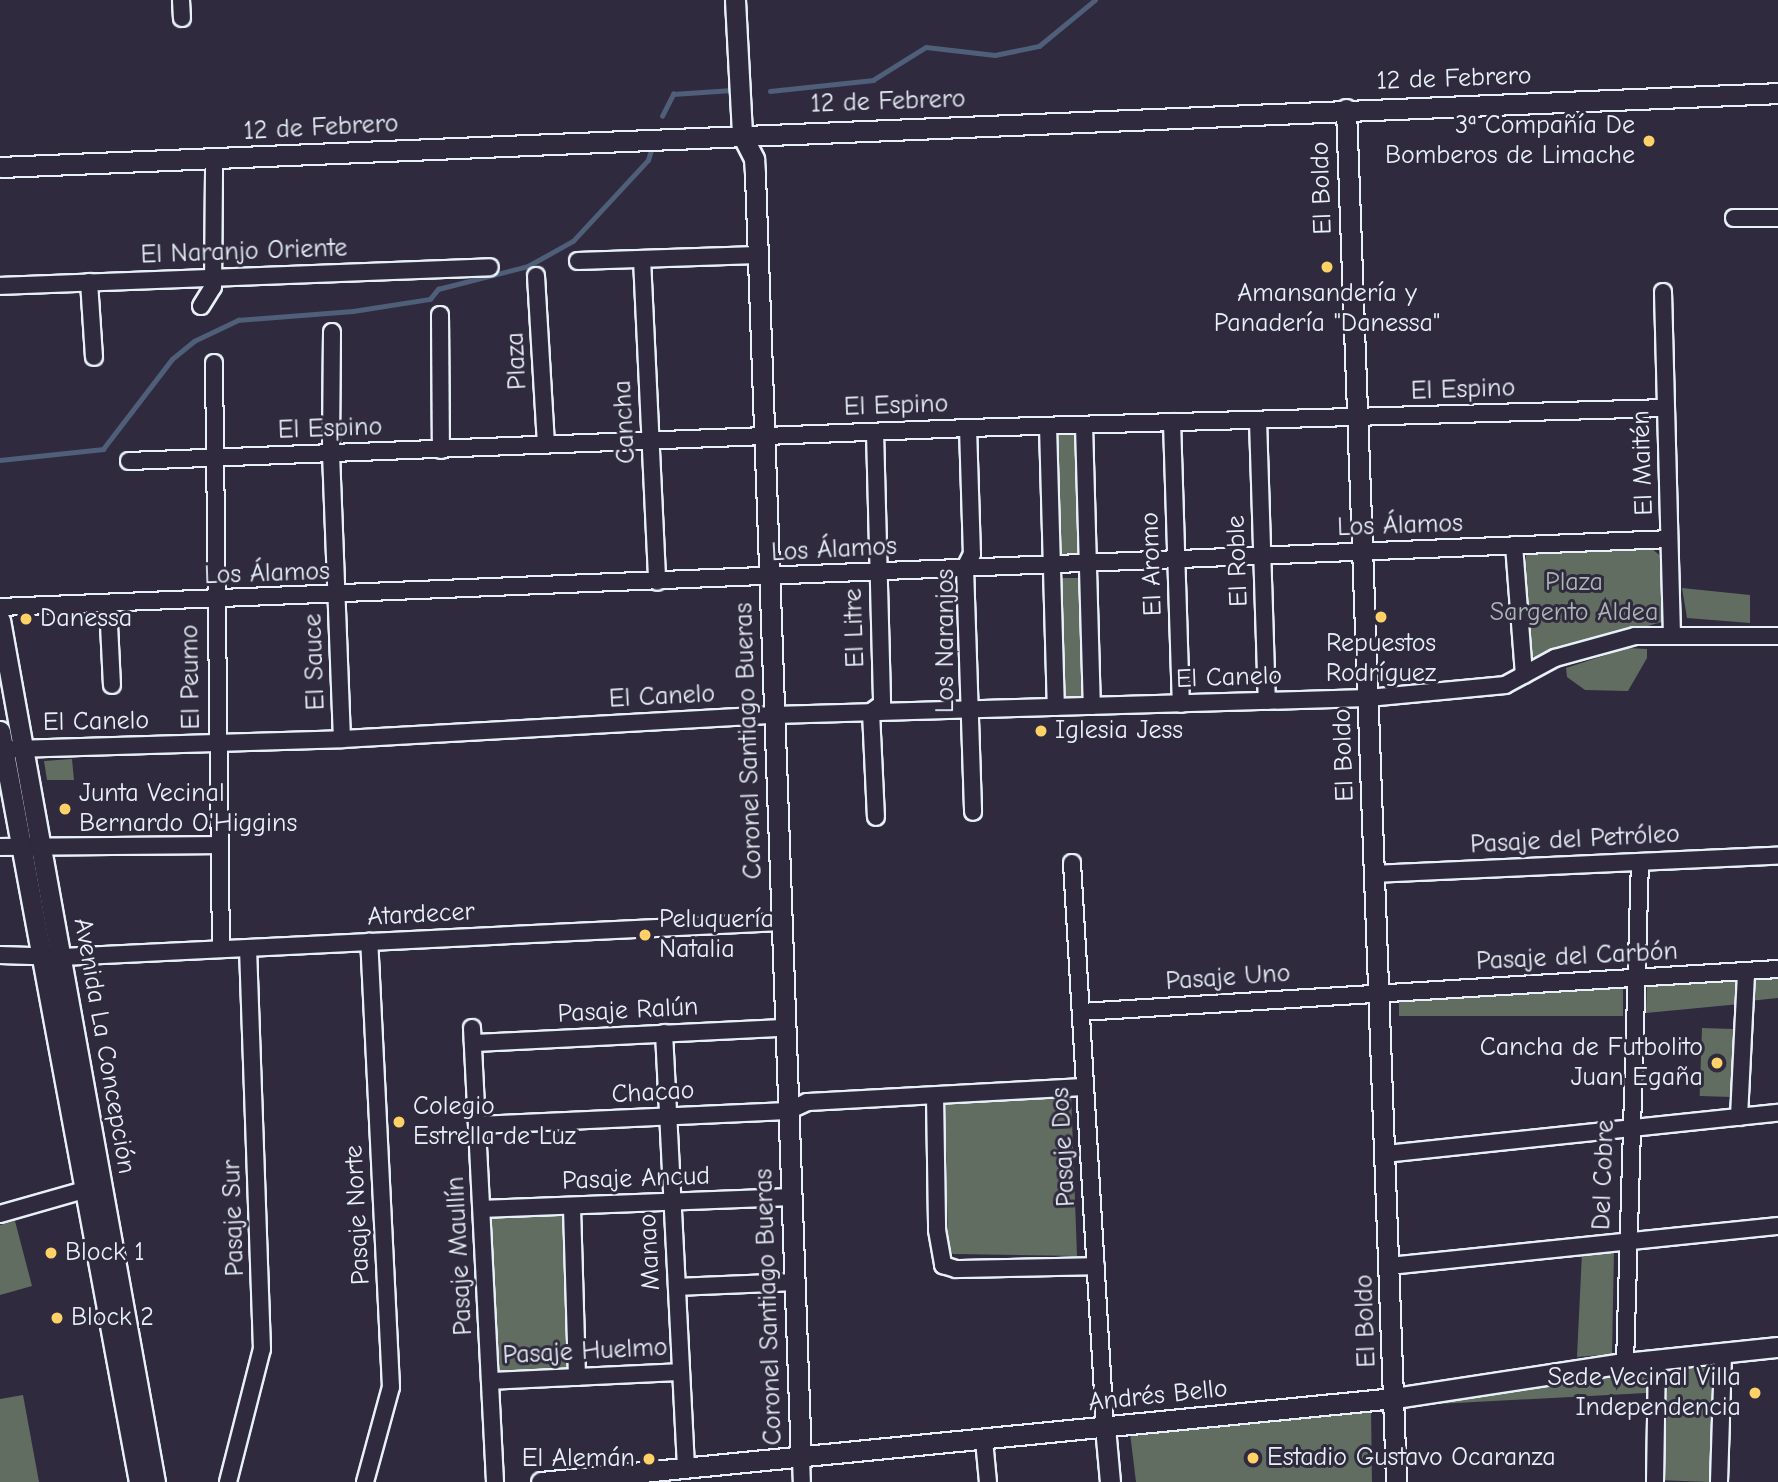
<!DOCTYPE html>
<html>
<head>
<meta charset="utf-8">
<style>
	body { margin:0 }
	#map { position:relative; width:1778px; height:1482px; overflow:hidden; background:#2f2a3d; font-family:"Comic Neue",sans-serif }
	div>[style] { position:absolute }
	.green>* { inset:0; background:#626d61; transform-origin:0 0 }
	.stream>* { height:4.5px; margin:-2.25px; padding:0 2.25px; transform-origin:2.25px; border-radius:2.25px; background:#4f5e79 }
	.roads { filter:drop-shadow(2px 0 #e8f1f8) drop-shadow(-2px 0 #e8f1f8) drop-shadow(0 2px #e8f1f8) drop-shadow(0 -2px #e8f1f8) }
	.minor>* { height:16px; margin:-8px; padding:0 8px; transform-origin:8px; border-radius:8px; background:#2f2a3d }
	.tertiary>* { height:19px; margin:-9.5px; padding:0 9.5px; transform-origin:9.5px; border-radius:9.5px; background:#2f2a3d }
	.dots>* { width:19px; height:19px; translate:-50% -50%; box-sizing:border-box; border:4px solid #2f2a3d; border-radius:50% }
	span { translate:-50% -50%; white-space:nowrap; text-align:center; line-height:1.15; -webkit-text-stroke:6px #2f2a3d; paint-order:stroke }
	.street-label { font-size:26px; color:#e8f1f8 }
	.poi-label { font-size:26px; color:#e8f1f8 }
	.right { translate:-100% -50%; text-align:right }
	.left { translate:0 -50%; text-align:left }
	.park-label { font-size:26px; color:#acb6b4 }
</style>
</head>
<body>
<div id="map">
	<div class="green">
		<i style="left:1054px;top:434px;width:27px;height:120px"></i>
		<i style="clip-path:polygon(1651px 548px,1663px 558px,1665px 621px,1537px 659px,1527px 652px,1526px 552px)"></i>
		<i style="left:1055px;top:578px;width:26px;height:122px"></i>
		<i style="clip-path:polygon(1682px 588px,1750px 595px,1750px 623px,1687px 618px)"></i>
		<i style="clip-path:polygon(1627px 648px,1647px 649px,1647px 658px,1628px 691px,1585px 690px,1567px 677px,1566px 668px)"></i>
		<i style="clip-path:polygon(72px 759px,74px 780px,47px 780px,44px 761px)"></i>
		<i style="clip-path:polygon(1778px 975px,1778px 998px,1749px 1001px,1751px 977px)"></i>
		<i style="clip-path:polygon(1741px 979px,1740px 1004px,1646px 1013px,1647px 984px)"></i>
		<i style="left:1623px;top:982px;width:34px;height:224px;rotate:90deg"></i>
		<i style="left:1702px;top:1028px;width:32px;height:68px;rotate:2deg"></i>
		<i style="clip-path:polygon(1071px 1092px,1077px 1256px,953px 1254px,948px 1249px,945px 1102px)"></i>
		<i style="left:566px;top:1211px;width:161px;height:77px;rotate:88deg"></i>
		<i style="clip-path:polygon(15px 1221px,32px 1286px,0 1295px,0 1225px)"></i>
		<i style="clip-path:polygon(1614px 1249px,1612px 1354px,1577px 1357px,1582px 1253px)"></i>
		<i style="clip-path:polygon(1646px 1367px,1646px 1393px,1418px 1405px,1419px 1395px)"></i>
		<i style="left:1713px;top:1368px;width:114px;height:45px;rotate:92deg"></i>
		<i style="clip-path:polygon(23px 1395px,39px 1482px,0 1482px,0 1399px)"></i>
		<i style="clip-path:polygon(1371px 1408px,1372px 1482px,1136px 1482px,1130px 1433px)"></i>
	</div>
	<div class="stream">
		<i style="left:770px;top:91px;width:104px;rotate:-6.1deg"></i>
		<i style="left:873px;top:80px;width:62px;rotate:-31.9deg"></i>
		<i style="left:926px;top:47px;width:69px;rotate:6.6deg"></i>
		<i style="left:995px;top:55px;width:45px;rotate:-11.6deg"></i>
		<i style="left:1039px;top:46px;width:72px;rotate:-39.4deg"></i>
		<i style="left:662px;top:116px;width:25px;rotate:-63deg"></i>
		<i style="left:673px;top:94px;width:59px;rotate:-3.9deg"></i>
		<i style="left:0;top:460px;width:104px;rotate:-6.1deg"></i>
		<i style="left:103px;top:449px;width:113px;rotate:-52.5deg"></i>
		<i style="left:172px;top:359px;width:28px;rotate:-39deg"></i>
		<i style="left:194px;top:341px;width:49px;rotate:-25.5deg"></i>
		<i style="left:238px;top:320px;width:115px;rotate:-4.5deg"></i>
		<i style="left:353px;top:311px;width:78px;rotate:-8.9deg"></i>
		<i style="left:430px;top:299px;width:13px;rotate:-51deg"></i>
		<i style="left:438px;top:289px;width:93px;rotate:-14.3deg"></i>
		<i style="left:528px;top:266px;width:51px;rotate:-29.1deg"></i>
		<i style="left:573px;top:241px;width:110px;rotate:-47.2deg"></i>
		<i style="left:648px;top:160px;width:14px;rotate:-73deg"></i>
	</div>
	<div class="roads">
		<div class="minor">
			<i style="left:181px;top:0;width:18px;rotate:87deg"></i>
			<i style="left:1734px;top:218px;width:44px"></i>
			<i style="left:642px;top:259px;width:323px;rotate:87.3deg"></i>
			<i style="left:578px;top:261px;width:179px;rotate:-1.9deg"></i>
			<i style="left:536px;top:276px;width:168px;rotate:86.6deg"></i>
			<i style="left:89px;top:282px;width:75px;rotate:86.2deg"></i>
			<i style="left:0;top:286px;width:490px;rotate:-2.2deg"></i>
			<i style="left:1663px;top:292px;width:341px;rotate:88.5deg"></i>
			<i style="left:201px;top:306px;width:22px;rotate:-58deg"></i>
			<i style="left:213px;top:287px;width:127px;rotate:-89.5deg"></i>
			<i style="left:440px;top:315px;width:135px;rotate:89.6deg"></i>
			<i style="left:332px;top:332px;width:121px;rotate:90.5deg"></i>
			<i style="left:331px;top:453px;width:286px;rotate:87.8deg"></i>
			<i style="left:214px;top:363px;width:586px;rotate:89.32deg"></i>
			<i style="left:1258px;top:420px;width:281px;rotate:88.2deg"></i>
			<i style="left:1172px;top:422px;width:282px;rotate:88.2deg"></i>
			<i style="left:1084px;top:425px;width:281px;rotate:88.4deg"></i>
			<i style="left:1048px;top:426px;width:281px;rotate:88.4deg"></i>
			<i style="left:968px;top:428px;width:126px;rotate:88.2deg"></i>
			<i style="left:972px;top:554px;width:16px;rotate:117deg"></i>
			<i style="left:965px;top:568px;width:244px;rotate:88.1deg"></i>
			<i style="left:875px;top:432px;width:272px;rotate:88.5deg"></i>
			<i style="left:882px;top:704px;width:14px;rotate:144deg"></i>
			<i style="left:871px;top:712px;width:105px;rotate:87.3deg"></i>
			<i style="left:129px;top:461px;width:840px;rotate:-2.25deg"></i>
			<i style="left:968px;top:428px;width:698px;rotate:-1.64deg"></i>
			<i style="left:1514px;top:545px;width:130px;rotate:85.6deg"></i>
			<i style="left:108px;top:604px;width:81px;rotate:87.2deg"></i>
			<i style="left:0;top:607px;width:1670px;rotate:-2.33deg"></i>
			<i style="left:14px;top:749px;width:328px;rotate:-1.7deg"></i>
			<i style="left:342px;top:739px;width:433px;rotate:-3.2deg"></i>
			<i style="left:774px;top:715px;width:594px;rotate:-1.64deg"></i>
			<i style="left:1368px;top:698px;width:138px;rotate:-5.4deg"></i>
			<i style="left:1505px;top:685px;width:57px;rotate:-28.4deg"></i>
			<i style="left:1555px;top:658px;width:83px;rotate:-15.4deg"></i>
			<i style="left:1635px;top:636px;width:143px"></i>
			<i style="left:0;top:847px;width:217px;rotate:-0.5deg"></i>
			<i style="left:1072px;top:863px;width:565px;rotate:86.65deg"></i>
			<i style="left:1375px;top:874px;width:403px;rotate:-2.6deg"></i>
			<i style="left:0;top:955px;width:62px;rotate:1.8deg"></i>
			<i style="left:62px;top:957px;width:720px;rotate:-2.79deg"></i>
			<i style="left:1081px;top:1012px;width:698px;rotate:-3.53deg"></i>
			<i style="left:472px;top:1028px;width:455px;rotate:87.1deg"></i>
			<i style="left:664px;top:1033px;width:436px;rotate:87.1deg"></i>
			<i style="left:473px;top:1043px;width:312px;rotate:-2.8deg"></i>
			<i style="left:935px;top:1096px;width:134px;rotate:89.1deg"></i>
			<i style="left:937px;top:1230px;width:36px;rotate:80deg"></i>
			<i style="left:943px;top:1265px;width:14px;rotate:17deg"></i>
			<i style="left:956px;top:1269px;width:140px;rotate:-1.2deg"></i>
			<i style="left:1739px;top:1117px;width:145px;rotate:-87.2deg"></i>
			<i style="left:478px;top:1125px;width:310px;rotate:-2.6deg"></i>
			<i style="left:788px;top:1111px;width:21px;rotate:-25deg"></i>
			<i style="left:807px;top:1102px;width:278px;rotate:-3.1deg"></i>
			<i style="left:1385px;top:1154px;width:395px;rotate:-6deg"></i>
			<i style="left:572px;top:1208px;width:169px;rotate:88.3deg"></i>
			<i style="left:482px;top:1209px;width:309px;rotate:-2.2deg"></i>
			<i style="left:0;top:1214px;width:87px;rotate:-15.9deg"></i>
			<i style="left:1390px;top:1266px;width:390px;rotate:-5.9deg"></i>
			<i style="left:677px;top:1287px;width:117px;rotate:-2.4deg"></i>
			<i style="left:1625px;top:1363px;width:501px;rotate:-88.29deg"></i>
			<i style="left:490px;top:1381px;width:191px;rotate:-2.7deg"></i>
			<i style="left:984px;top:1440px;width:42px;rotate:84.6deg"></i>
			<i style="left:801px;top:1458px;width:24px;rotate:88deg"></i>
			<i style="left:228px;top:1482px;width:137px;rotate:-75.7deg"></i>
			<i style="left:262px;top:1349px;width:401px;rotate:-92deg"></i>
			<i style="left:365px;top:1482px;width:98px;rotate:-74.7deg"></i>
			<i style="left:391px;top:1387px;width:446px;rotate:-92.8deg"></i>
			<i style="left:1655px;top:1482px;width:122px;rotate:-89.1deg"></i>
			<i style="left:1719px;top:1482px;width:130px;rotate:-88.2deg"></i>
		</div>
		<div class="tertiary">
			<i style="left:735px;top:0;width:135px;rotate:87deg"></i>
			<i style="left:742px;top:135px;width:27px;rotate:63deg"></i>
			<i style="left:754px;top:159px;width:16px;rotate:86deg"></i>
			<i style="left:755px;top:175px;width:1284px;rotate:87.95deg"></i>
			<i style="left:1346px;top:109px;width:1374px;rotate:87.91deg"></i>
			<i style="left:0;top:167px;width:1780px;rotate:-2.38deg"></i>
			<i style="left:0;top:620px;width:876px;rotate:79.81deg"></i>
			<i style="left:0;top:731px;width:764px;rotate:79.51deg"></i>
			<i style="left:1105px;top:1427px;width:55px;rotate:84.8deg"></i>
			<i style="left:541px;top:1482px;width:858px;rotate:-5.62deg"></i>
			<i style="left:1395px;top:1398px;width:233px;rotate:-8.7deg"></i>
			<i style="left:1625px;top:1363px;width:154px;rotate:-6deg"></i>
		</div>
	</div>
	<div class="dots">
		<i style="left:1649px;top:141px;background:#ffd166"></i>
		<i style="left:1327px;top:267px;background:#ffd166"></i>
		<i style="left:1381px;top:617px;background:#ffd166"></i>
		<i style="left:26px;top:619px;background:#ffd166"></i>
		<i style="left:1041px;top:731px;background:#ffd166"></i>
		<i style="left:65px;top:809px;background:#ffd166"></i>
		<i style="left:645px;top:935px;background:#ffd166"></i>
		<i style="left:1717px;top:1063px;background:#ffd166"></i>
		<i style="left:399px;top:1122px;background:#ffd166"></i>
		<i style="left:51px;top:1253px;background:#ffd166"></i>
		<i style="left:57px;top:1318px;background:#ffd166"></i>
		<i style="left:1755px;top:1393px;background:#ffd166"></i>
		<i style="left:1253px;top:1458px;background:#ffd166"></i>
		<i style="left:649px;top:1459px;background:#ffd166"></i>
	</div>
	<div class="street-label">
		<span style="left:1454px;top:79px;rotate:-2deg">12 de Febrero</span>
		<span style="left:888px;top:102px;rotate:-2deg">12 de Febrero</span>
		<span style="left:321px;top:128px;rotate:-3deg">12 de Febrero</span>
		<span style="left:1322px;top:188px;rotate:-92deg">El Boldo</span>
		<span style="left:244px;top:252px;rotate:-2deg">El Naranjo Oriente</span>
		<span style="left:517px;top:361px;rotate:-93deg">Plaza</span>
		<span style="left:1463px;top:390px;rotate:-2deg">El Espino</span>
		<span style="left:896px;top:406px;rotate:-2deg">El Espino</span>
		<span style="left:625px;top:422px;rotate:-93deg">Cancha</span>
		<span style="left:330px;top:429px;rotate:-2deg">El Espino</span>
		<span style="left:1643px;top:463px;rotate:-92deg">El Maitén</span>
		<span style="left:1400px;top:526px;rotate:-2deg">Los Álamos</span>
		<span style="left:834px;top:550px;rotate:-3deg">Los Álamos</span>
		<span style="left:1238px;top:561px;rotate:-92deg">El Roble</span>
		<span style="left:1152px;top:564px;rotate:-92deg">El Aromo</span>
		<span style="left:267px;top:574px;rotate:-2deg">Los Álamos</span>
		<span style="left:855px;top:628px;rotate:-92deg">El Litre</span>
		<span style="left:946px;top:641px;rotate:-90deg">Los Naranjos</span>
		<span style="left:315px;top:662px;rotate:-92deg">El Sauce</span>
		<span style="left:191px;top:677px;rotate:-91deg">El Peumo</span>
		<span style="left:1229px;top:678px;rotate:-2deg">El Canelo</span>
		<span style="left:662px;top:697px;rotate:-3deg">El Canelo</span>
		<span style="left:96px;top:722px;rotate:-1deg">El Canelo</span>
		<span style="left:749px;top:741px;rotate:-92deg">Coronel Santiago Bueras</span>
		<span style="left:1344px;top:755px;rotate:-92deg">El Boldo</span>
		<span style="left:1575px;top:840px;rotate:-3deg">Pasaje del Petróleo</span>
		<span style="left:421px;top:915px;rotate:-3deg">Atardecer</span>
		<span style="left:1577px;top:957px;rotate:-3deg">Pasaje del Carbón</span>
		<span style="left:1228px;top:978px;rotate:-4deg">Pasaje Uno</span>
		<span style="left:628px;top:1011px;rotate:-3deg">Pasaje Ralún</span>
		<span style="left:104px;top:1046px;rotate:80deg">Avenida La Concepción</span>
		<span style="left:653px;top:1093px;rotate:-3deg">Chacao</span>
		<span style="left:1064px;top:1147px;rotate:-93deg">Pasaje Dos</span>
		<span style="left:1604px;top:1175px;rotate:-88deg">Del Cobre</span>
		<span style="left:636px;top:1179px;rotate:-2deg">Pasaje Ancud</span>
		<span style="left:358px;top:1215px;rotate:-93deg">Pasaje Norte</span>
		<span style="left:234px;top:1218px;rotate:-92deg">Pasaje Sur</span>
		<span style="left:650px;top:1252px;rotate:-93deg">Manao</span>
		<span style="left:460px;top:1256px;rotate:-93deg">Pasaje Maullín</span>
		<span style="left:769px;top:1307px;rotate:-92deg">Coronel Santiago Bueras</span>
		<span style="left:1366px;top:1321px;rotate:-92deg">El Boldo</span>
		<span style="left:585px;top:1352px;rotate:-3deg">Pasaje Huelmo</span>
		<span style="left:1158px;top:1396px;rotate:-6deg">Andrés Bello</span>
	</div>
	<div class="poi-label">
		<span class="right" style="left:1635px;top:141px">3ª Compañía De<br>Bomberos de Limache</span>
		<span style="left:1327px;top:309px">Amansandería y<br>Panadería "Danessa"</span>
		<span class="left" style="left:40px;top:619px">Danessa</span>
		<span style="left:1381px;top:659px">Repuestos<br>Rodríguez</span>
		<span class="left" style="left:1055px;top:731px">Iglesia Jess</span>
		<span class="left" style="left:79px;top:809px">Junta Vecinal<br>Bernardo O'Higgins</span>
		<span class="left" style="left:659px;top:935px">Peluquería<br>Natalia</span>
		<span class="right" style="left:1703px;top:1063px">Cancha de Futbolito<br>Juan Egaña</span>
		<span class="left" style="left:413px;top:1122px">Colegio<br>Estrella de Luz</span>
		<span class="left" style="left:65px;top:1253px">Block 1</span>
		<span class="left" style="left:71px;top:1318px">Block 2</span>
		<span class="right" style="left:1741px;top:1393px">Sede Vecinal Villa<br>Independencia</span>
		<span class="left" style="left:1267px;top:1458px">Estadio Gustavo Ocaranza</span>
		<span class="right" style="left:635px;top:1459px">El Alemán</span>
	</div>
	<div class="park-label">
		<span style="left:1574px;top:598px">Plaza<br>Sargento Aldea</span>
	</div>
</div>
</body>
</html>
